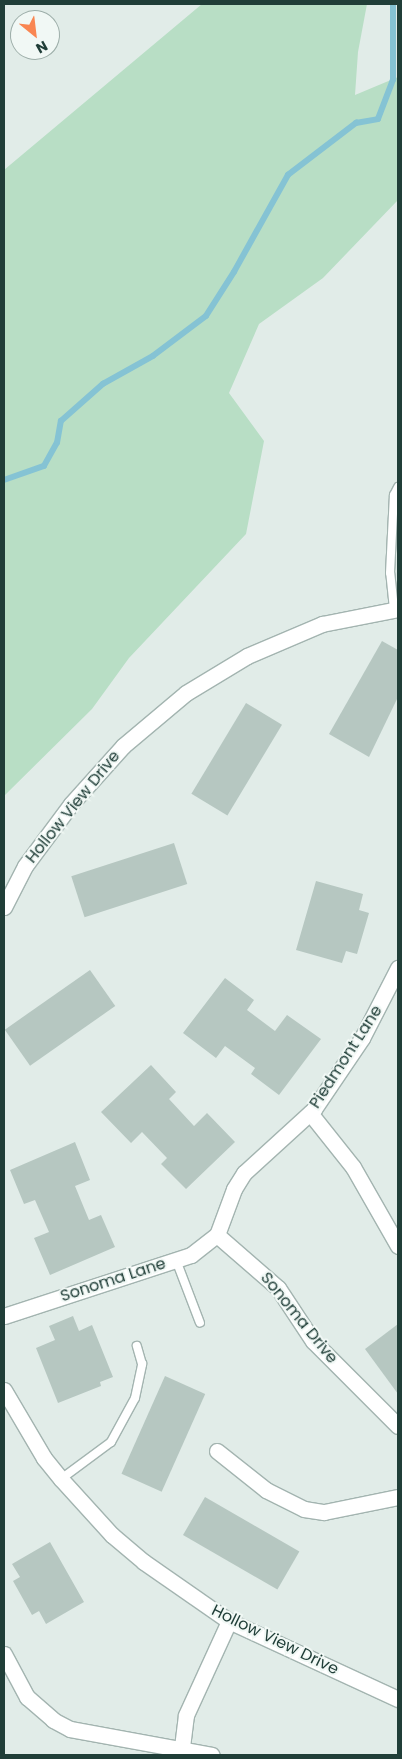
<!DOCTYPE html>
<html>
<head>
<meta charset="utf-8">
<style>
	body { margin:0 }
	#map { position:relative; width:402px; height:1759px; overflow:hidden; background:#e1ece8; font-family:Poppins,sans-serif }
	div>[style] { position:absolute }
	.green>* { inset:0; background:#b8dec5 }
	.stream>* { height:5.5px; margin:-2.75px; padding:0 2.75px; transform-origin:2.75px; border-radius:2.75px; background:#85c3d4 }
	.building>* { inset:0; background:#b6c7c1; transform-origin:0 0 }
	.roads { filter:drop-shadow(1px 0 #a3b4b0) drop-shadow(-1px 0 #a3b4b0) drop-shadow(0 1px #a3b4b0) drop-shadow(0 -1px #a3b4b0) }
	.service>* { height:8px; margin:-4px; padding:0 4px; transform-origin:4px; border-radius:4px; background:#fff }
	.minor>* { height:15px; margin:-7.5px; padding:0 7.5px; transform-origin:7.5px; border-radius:7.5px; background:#fff }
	span { translate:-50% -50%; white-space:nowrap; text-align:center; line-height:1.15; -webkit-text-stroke:4px #f1f8f5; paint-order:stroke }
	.street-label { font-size:16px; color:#203e38 }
	.frame { position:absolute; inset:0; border:5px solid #203e38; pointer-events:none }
	.north { position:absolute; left:10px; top:10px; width:50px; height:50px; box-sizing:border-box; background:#f1f8f5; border:1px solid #9daea9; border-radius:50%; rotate:151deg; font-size:14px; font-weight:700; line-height:20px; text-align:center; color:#203e38 }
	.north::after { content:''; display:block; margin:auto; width:18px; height:22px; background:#f98652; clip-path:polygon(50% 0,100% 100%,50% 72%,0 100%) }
</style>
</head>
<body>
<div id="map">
	<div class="green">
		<i style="clip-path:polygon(202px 4px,367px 4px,358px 52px,355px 95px,398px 77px,398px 200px,323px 278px,259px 324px,229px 393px,264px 441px,246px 534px,129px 658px,92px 709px,4px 796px,4px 170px)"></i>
	</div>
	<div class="stream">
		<i style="left:4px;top:480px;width:42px;rotate:-19.3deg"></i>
		<i style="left:44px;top:466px;width:26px;rotate:-61deg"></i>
		<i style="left:57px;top:443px;width:22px;rotate:-80deg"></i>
		<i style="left:61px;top:421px;width:56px;rotate:-41.4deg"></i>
		<i style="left:103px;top:384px;width:57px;rotate:-29.2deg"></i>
		<i style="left:153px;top:356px;width:66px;rotate:-37deg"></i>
		<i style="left:206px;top:316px;width:52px;rotate:-57.5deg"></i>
		<i style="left:234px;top:272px;width:111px;rotate:-60.9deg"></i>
		<i style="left:288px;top:175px;width:86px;rotate:-37.4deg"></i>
		<i style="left:356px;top:123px;width:22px;rotate:-10deg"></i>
		<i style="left:378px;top:119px;width:42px;rotate:-69deg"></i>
		<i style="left:393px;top:80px;width:76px;rotate:-90deg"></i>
	</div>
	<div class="building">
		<i style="clip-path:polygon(382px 641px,398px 650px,398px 697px,369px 757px,329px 734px)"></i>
		<i style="left:246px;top:703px;width:42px;height:106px;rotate:31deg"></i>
		<i style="left:174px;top:843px;width:43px;height:108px;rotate:72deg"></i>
		<i style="clip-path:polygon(316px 881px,363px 894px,359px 910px,369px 913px,357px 954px,346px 951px,342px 963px,296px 950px)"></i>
		<i style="left:90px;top:970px;width:44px;height:104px;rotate:55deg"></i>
		<i style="clip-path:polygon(225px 978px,254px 1000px,247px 1010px,275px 1031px,287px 1015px,321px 1039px,279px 1095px,251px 1074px,255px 1068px,225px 1046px,216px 1058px,183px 1033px)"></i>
		<i style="clip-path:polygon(151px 1065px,176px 1092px,169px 1099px,194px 1126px,207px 1113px,235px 1142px,186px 1189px,161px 1164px,167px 1158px,142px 1132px,131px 1143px,101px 1112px)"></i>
		<i style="clip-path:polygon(75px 1142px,90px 1180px,75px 1186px,89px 1220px,101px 1215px,115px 1247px,50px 1275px,34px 1238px,49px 1232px,35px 1200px,24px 1204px,10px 1170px)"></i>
		<i style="clip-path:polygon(73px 1316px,79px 1331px,92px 1325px,113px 1377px,100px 1382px,101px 1386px,58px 1403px,36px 1348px,55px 1340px,49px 1326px)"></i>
		<i style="clip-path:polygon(398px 1324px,398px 1394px,365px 1349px)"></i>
		<i style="left:165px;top:1376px;width:44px;height:107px;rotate:24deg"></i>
		<i style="left:205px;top:1497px;width:109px;height:44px;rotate:30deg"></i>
		<i style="clip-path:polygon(50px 1542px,84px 1602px,46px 1624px,39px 1611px,32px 1615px,13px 1581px,20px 1577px,12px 1564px)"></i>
	</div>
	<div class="roads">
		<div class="service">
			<i style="left:394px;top:609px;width:36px;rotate:-96deg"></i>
			<i style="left:390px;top:573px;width:78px;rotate:-87.1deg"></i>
			<i style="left:394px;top:495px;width:9px;rotate:-63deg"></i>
			<i style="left:176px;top:1260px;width:67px;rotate:69.1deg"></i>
			<i style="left:61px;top:1479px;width:62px;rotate:-36.5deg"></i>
			<i style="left:111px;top:1442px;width:50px;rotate:-61.4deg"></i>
			<i style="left:135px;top:1398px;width:35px;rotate:-78deg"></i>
			<i style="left:142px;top:1364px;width:19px;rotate:-106deg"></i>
		</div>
		<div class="minor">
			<i style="left:4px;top:907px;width:46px;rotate:-62.9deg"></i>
			<i style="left:25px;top:866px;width:77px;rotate:-53.4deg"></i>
			<i style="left:71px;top:804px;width:78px;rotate:-48.1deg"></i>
			<i style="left:123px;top:746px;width:82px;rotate:-40.1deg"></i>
			<i style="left:186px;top:693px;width:71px;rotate:-31.2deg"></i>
			<i style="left:247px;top:656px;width:82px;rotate:-23.1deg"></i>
			<i style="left:322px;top:624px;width:77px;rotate:-11.2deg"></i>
			<i style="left:310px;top:1113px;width:69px;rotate:51.5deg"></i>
			<i style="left:353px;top:1167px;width:91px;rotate:60.3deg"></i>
			<i style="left:217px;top:1235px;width:81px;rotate:41deg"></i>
			<i style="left:278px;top:1288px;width:64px;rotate:56.6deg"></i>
			<i style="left:313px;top:1341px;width:120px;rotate:45deg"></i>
			<i style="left:4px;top:1316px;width:197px;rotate:-18.1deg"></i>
			<i style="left:191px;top:1255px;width:33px;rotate:-38deg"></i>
			<i style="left:217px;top:1235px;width:49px;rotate:-69.7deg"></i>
			<i style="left:234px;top:1189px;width:19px;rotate:-58deg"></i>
			<i style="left:244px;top:1173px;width:95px;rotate:-42.4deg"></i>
			<i style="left:314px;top:1109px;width:86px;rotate:-55.9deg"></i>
			<i style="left:362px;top:1038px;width:79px;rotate:-62.8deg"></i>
			<i style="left:4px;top:1390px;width:79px;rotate:59.5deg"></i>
			<i style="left:44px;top:1458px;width:27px;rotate:51deg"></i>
			<i style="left:61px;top:1479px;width:76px;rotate:47.7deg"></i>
			<i style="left:112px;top:1535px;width:42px;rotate:40.2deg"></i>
			<i style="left:144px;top:1562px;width:103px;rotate:34.8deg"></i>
			<i style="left:229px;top:1621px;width:186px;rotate:24.8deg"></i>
			<i style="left:217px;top:1451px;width:63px;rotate:38.5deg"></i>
			<i style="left:266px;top:1490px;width:42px;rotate:26.6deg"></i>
			<i style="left:304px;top:1509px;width:20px;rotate:9deg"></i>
			<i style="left:324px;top:1512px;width:76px;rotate:-11.5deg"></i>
			<i style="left:4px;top:1654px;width:49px;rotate:61.9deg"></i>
			<i style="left:27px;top:1697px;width:35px;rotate:41deg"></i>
			<i style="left:53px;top:1720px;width:19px;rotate:28deg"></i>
			<i style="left:70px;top:1729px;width:144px;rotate:10.4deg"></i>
			<i style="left:181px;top:1755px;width:40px;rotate:-82.9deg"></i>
			<i style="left:186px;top:1715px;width:103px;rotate:-65.4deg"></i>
		</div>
	</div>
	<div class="street-label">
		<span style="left:73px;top:807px;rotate:-51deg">Hollow View Drive</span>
		<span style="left:346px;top:1057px;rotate:-57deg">Piedmont Lane</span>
		<span style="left:113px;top:1280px;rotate:-18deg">Sonoma Lane</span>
		<span style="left:299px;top:1318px;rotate:51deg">Sonoma Drive</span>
		<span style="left:275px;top:1640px;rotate:26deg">Hollow View Drive</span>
	</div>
	<div class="frame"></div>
	<div class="north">N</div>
</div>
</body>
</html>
